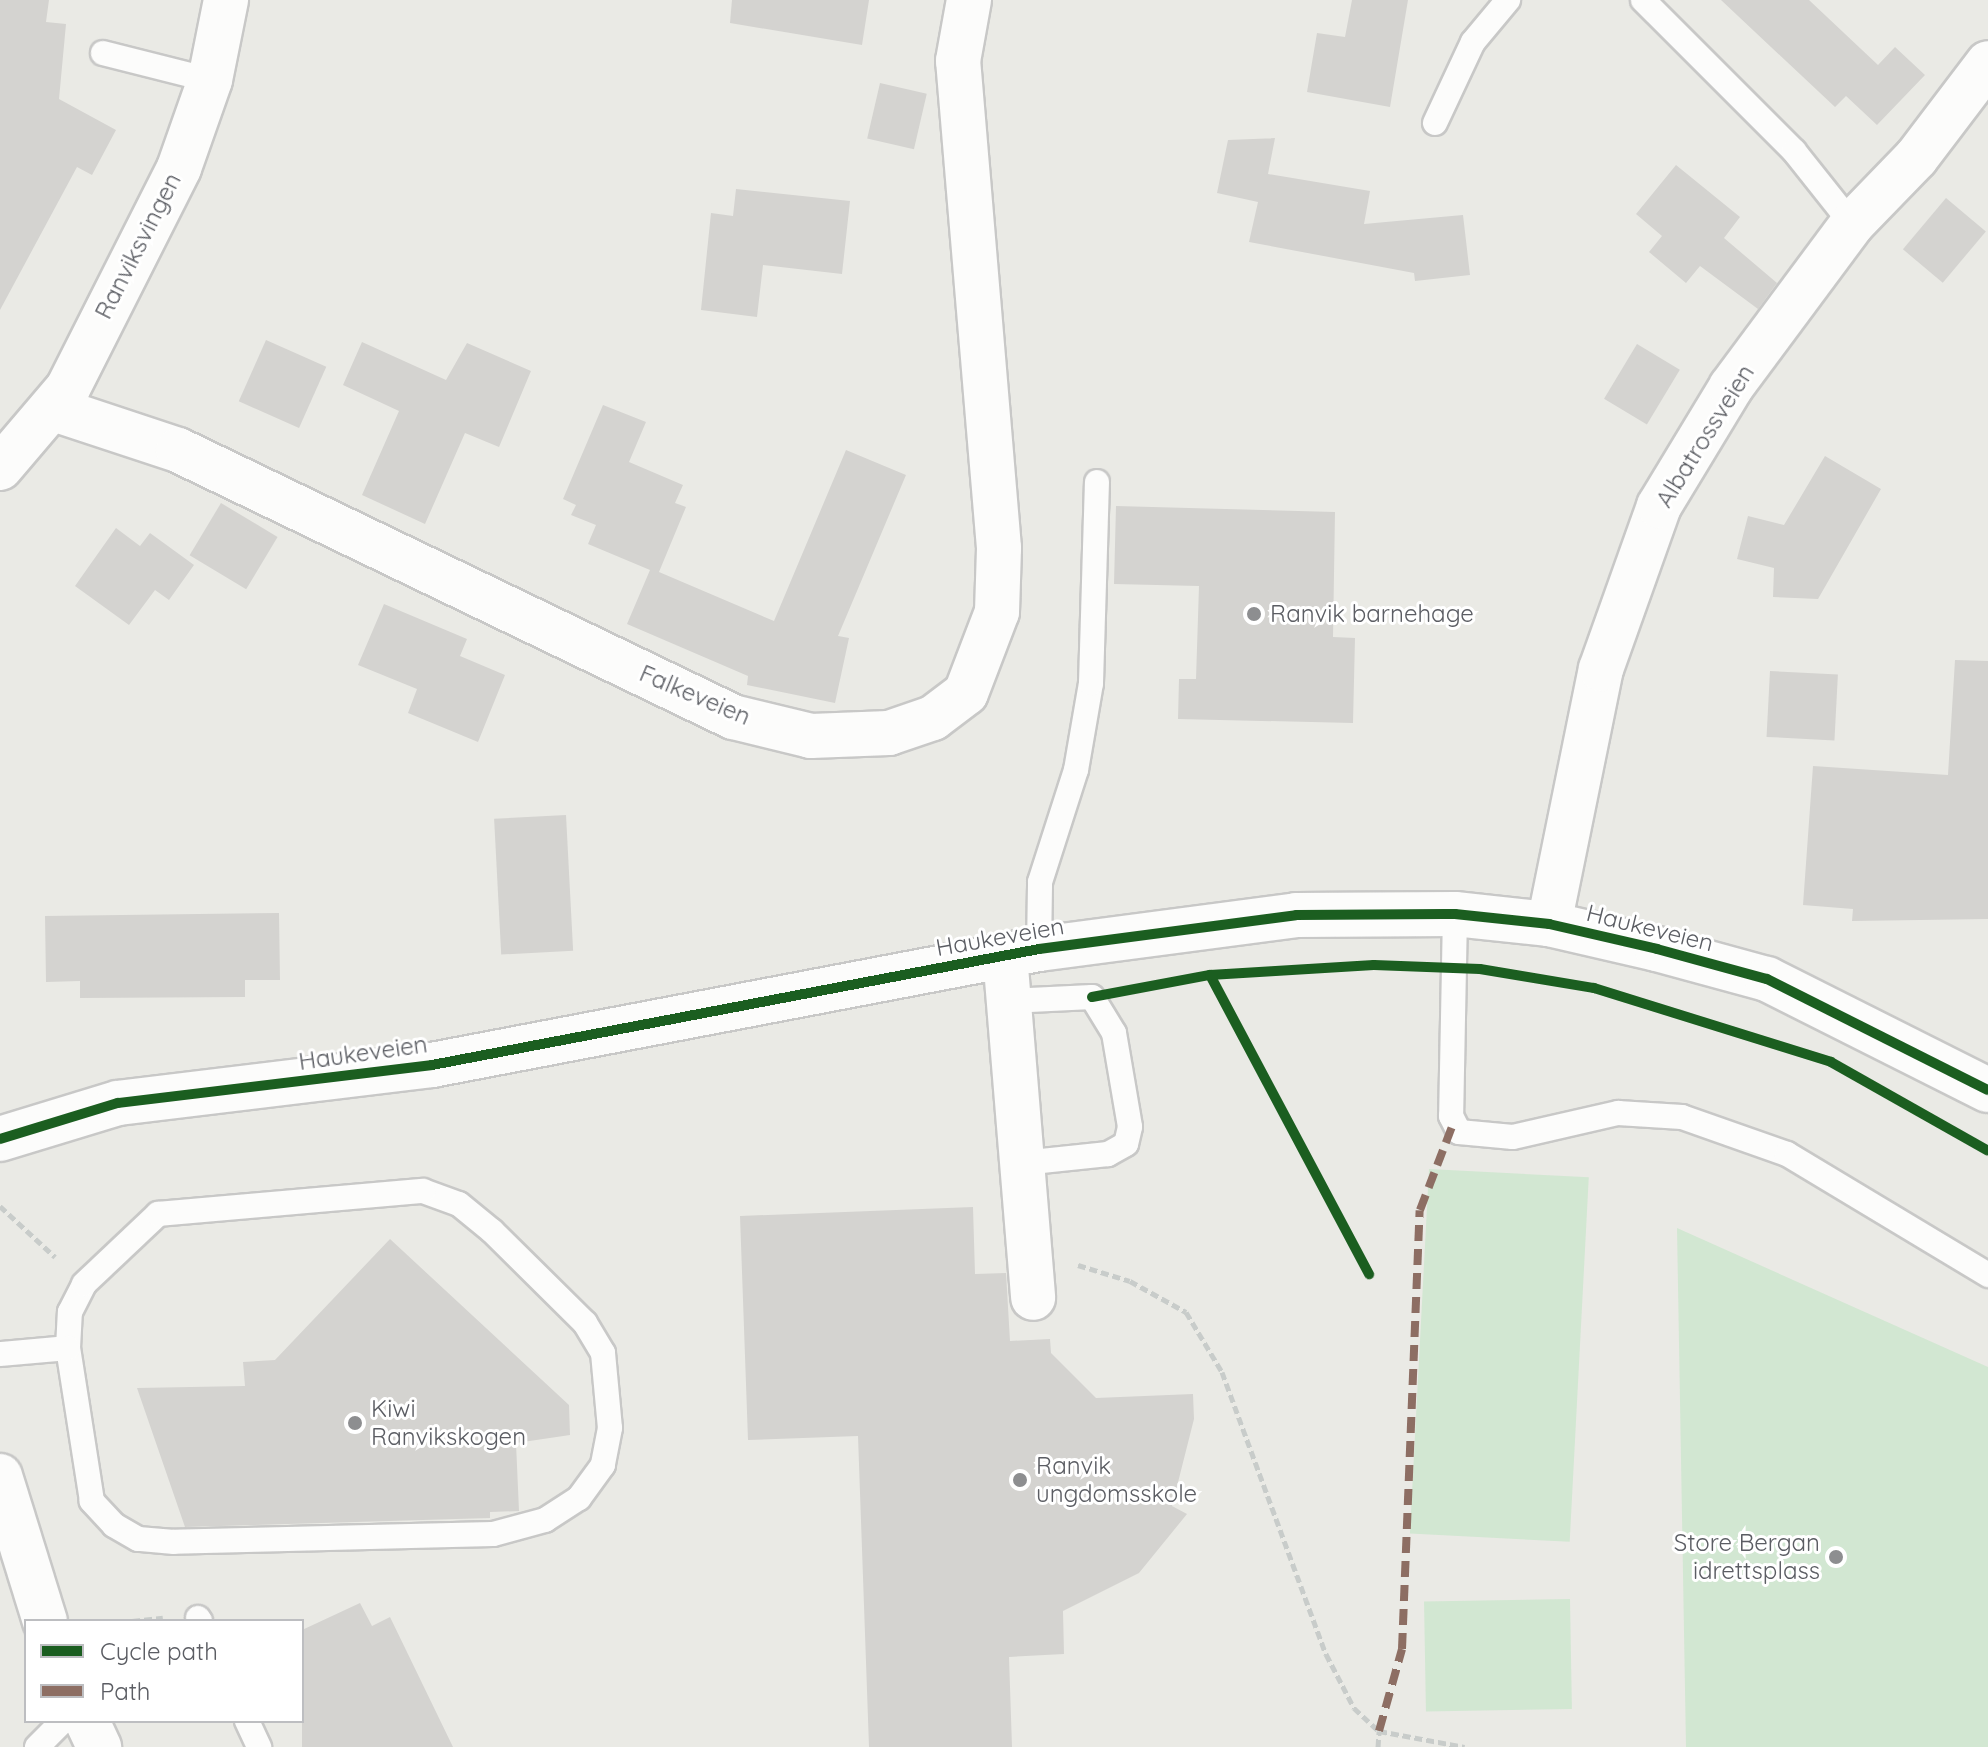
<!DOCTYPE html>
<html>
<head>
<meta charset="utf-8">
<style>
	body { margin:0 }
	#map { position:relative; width:1988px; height:1747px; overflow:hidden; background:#eaeae5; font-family:Quicksand,sans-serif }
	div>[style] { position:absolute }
	.green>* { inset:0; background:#d2e7d2; transform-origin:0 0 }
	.building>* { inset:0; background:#d4d3d0; transform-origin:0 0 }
	.path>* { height:5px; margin-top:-2.5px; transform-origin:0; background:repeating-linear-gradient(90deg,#c8ccca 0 8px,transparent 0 12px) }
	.roads { filter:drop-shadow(2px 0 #c8c8c7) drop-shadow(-2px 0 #c8c8c7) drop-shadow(0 2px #c8c8c7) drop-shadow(0 -2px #c8c8c7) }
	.lane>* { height:24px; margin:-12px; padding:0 12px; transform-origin:12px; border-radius:12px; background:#fcfcfb }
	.street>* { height:44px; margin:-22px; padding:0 22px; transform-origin:22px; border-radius:22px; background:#fcfcfb }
	.secondary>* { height:44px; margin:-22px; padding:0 22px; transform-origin:22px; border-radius:22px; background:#fcfcfb }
	.quiet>* { height:8px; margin-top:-4px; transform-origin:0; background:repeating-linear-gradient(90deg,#8d6e63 0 16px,transparent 0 24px) }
	.cycleway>* { height:10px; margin:-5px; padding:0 5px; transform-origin:5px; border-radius:5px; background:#1b5e20 }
	.dots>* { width:22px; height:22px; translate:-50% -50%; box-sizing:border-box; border:4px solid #fff; border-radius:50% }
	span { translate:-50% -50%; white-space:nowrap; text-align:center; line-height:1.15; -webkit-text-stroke:6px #fff; paint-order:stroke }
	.street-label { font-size:24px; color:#5b5d63 }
	.poi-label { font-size:24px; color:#5b5d63 }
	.left { translate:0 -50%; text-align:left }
	.right { translate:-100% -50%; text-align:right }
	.legend { position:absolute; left:24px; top:1619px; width:280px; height:104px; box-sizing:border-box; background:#fff; border:2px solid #bdbec1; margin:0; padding:10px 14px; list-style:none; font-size:24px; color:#5b5d63 }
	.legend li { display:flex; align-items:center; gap:16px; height:40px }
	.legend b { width:40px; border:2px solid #bdbec1 }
</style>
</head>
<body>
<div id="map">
	<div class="green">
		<i style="left:1429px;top:1169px;width:160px;height:365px;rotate:3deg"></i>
		<i style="clip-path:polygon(1677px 1228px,1988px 1367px,1988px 1747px,1686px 1747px)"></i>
		<i style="left:1570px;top:1599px;width:110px;height:146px;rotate:89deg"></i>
	</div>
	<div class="building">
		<i style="clip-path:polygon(0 0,49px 0,46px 22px,66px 24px,59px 99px,116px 130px,92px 175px,77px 167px,0 310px)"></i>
		<i style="clip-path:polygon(732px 0,869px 0,862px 45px,730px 23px)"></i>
		<i style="clip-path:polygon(1352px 0,1408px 0,1390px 107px,1307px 92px,1317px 33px,1345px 37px)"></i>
		<i style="clip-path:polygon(1721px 0,1809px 0,1878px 65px,1895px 47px,1925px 75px,1877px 125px,1846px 96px,1835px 107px)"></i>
		<i style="left:880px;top:83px;width:48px;height:57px;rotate:13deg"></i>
		<i style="clip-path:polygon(1275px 138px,1268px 174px,1370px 191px,1364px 224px,1463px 215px,1470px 275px,1415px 281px,1414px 273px,1249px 242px,1258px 202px,1217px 193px,1228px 140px)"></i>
		<i style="clip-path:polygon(1676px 165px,1740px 217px,1724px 238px,1777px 283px,1758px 309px,1700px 266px,1686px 283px,1649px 252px,1662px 236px,1636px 214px)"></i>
		<i style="clip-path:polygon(736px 189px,850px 201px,842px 274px,763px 265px,757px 317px,701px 310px,711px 213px,733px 216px)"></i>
		<i style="left:1946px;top:198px;width:52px;height:67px;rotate:40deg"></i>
		<i style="left:266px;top:340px;width:66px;height:67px;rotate:24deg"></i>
		<i style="clip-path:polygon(362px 342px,446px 380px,467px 343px,531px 371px,499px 447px,465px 433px,425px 524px,362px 495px,399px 411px,343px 385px)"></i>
		<i style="left:1637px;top:344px;width:50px;height:64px;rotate:31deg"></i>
		<i style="clip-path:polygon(603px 405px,646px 422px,629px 462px,683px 485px,675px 503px,686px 507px,659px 572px,774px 621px,846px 450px,906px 475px,838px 636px,849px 638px,835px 703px,747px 685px,748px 676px,627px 624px,650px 570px,588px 544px,596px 525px,571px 515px,576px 505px,563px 499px)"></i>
		<i style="clip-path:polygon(1825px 456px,1881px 489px,1818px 599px,1773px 597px,1774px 568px,1737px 559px,1748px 516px,1784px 525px)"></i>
		<i style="left:221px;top:503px;width:66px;height:61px;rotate:31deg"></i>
		<i style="clip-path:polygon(1116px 506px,1335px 512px,1333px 637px,1355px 638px,1353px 723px,1178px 719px,1179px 679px,1196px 679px,1199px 586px,1114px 584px)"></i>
		<i style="clip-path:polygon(116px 528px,140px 546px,150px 533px,194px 565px,169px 600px,155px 590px,129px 625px,75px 586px)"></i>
		<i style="clip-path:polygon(384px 604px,467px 639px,460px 656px,505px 675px,478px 742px,408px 713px,417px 689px,358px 665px)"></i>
		<i style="clip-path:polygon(1955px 660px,1988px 661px,1988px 919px,1852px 921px,1853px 909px,1803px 905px,1813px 766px,1948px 775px)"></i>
		<i style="left:1770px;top:671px;width:68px;height:66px;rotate:3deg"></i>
		<i style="left:566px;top:815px;width:136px;height:72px;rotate:87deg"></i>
		<i style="clip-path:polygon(279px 913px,280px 980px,245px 980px,245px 997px,80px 998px,80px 981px,46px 982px,45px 916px)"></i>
		<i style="clip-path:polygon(973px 1207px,975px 1274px,1006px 1273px,1010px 1341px,1050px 1339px,1051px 1353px,1096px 1398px,1193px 1394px,1194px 1419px,1172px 1506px,1187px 1514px,1139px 1573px,1063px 1611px,1064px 1654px,1009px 1657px,1012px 1747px,869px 1747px,858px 1436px,748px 1440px,740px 1216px)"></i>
		<i style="clip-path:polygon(390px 1239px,569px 1405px,570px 1435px,516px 1443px,519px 1511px,490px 1512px,490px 1518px,185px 1527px,137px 1388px,245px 1386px,243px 1362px,275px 1360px)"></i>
		<i style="clip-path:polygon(360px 1603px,372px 1626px,390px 1617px,453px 1747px,302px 1747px,302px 1630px)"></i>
	</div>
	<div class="path">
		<i style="left:0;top:1206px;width:75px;rotate:42.8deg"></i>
		<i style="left:1078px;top:1265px;width:54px;rotate:17.1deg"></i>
		<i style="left:1130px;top:1281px;width:64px;rotate:29deg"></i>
		<i style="left:1186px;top:1312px;width:70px;rotate:59deg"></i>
		<i style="left:1222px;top:1372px;width:301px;rotate:69.8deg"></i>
		<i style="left:1326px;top:1654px;width:61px;rotate:62.6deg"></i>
		<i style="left:1354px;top:1708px;width:34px;rotate:43deg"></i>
		<i style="left:1379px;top:1731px;width:87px;rotate:10.5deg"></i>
		<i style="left:132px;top:1621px;width:31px;rotate:-6deg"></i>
		<i style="left:1378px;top:1747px;width:16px;rotate:-86deg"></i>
	</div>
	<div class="roads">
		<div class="lane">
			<i style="left:1643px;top:0;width:214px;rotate:45deg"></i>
			<i style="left:1794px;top:151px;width:93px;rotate:51.5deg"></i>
			<i style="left:103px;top:53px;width:110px;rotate:14.2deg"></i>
			<i style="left:1435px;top:123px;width:89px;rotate:-64.9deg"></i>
			<i style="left:1473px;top:42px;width:55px;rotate:-50.2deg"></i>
			<i style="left:1455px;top:914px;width:202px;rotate:91.1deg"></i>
			<i style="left:1451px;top:1116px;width:18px;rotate:63deg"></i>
			<i style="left:1459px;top:1132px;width:54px;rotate:5.3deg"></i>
			<i style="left:1513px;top:1137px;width:108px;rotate:-12.9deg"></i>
			<i style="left:1618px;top:1113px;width:64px;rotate:3.6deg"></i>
			<i style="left:1682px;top:1117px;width:111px;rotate:19.4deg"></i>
			<i style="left:1787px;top:1154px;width:235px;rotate:31deg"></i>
			<i style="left:1039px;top:949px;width:67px;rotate:-89.1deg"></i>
			<i style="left:1040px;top:882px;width:118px;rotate:-72.2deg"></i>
			<i style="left:1076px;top:770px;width:88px;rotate:-80.2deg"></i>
			<i style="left:1091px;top:683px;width:201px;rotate:-88.3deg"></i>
			<i style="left:1009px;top:1001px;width:83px;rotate:-2.8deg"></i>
			<i style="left:1092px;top:997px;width:42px;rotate:58.6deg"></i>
			<i style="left:1114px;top:1033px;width:95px;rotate:80.3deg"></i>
			<i style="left:1130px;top:1127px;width:17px;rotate:103deg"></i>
			<i style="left:1126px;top:1144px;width:21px;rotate:151deg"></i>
			<i style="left:1108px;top:1154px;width:86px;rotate:174deg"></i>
			<i style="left:423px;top:1191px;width:38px;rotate:20deg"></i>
			<i style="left:459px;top:1204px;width:43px;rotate:39.3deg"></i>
			<i style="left:492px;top:1231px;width:131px;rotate:44.7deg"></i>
			<i style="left:585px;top:1323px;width:35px;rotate:59deg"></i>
			<i style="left:603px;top:1353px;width:75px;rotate:84.7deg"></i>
			<i style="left:610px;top:1428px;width:38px;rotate:101deg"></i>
			<i style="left:603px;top:1465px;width:41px;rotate:126deg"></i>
			<i style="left:579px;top:1498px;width:40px;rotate:147.1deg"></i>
			<i style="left:545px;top:1520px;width:54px;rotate:164.9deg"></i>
			<i style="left:493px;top:1534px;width:319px;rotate:178.6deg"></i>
			<i style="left:174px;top:1542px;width:36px;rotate:-175deg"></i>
			<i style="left:138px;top:1539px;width:28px;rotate:-150deg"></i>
			<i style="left:114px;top:1525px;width:33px;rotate:-133deg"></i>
			<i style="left:92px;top:1501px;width:155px;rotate:-98.9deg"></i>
			<i style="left:68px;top:1348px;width:36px;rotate:-87deg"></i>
			<i style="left:70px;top:1312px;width:31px;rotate:-63deg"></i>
			<i style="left:84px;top:1284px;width:102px;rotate:-43.4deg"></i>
			<i style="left:158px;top:1214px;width:266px;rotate:-5deg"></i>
			<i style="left:0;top:1354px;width:68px;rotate:-5deg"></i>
			<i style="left:198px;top:1618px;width:4px;rotate:56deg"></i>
			<i style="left:247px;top:1721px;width:29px;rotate:65deg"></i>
			<i style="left:37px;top:1747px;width:37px;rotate:-45deg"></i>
		</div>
		<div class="street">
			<i style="left:54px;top:409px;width:131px;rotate:18.3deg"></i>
			<i style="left:178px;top:450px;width:616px;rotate:25.69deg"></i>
			<i style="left:733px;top:717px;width:80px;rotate:13.7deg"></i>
			<i style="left:811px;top:736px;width:78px;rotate:-2.2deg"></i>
			<i style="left:889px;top:733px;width:46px;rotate:-18.8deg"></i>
			<i style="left:933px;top:718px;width:41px;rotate:-37.1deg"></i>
			<i style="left:966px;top:693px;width:87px;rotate:-69.1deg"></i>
			<i style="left:997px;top:612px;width:64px;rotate:-88.2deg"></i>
			<i style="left:999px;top:548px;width:489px;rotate:-94.8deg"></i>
			<i style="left:958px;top:61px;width:62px;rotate:-79.8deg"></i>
			<i style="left:0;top:468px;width:105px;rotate:-49.6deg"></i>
			<i style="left:68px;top:388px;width:246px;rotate:-63.2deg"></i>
			<i style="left:179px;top:168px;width:93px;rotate:-70.6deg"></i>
			<i style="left:210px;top:80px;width:82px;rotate:-78.7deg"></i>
			<i style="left:1549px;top:924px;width:260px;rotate:-78.5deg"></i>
			<i style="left:1601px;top:669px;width:173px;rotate:-70.4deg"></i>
			<i style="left:1659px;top:506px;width:139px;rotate:-58.8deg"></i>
			<i style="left:1731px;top:387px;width:203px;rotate:-53.4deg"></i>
			<i style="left:1852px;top:224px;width:92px;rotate:-45.9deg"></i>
			<i style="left:1916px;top:158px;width:119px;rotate:-52.8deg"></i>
			<i style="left:1005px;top:955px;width:344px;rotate:85.3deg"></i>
			<i style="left:0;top:1476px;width:152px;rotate:72.8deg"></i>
			<i style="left:87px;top:1721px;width:29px;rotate:65deg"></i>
		</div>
		<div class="secondary">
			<i style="left:0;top:1139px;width:123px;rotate:-17deg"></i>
			<i style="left:118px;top:1103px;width:316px;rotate:-6.9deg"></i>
			<i style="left:432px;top:1065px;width:618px;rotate:-10.82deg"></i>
			<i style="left:1039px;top:949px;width:259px;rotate:-7.5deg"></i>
			<i style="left:1296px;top:915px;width:159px;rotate:-0.4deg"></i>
			<i style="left:1455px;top:914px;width:95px;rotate:6.1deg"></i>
			<i style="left:1549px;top:924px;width:111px;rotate:13deg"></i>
			<i style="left:1657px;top:949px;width:114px;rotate:15.3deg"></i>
			<i style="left:1767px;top:979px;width:247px;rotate:26.7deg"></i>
		</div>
	</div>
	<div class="quiet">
		<i style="left:1379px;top:1731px;width:85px;rotate:-74.3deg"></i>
		<i style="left:1402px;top:1649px;width:439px;rotate:-87.7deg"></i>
		<i style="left:1420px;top:1210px;width:92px;rotate:-69deg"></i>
	</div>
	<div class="cycleway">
		<i style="left:1210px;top:975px;width:339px;rotate:62deg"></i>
		<i style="left:1092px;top:997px;width:120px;rotate:-10.6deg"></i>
		<i style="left:1210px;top:975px;width:164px;rotate:-3.5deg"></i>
		<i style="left:1374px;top:965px;width:106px;rotate:2.2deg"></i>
		<i style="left:1480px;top:969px;width:116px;rotate:9.5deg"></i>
		<i style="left:1594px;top:988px;width:248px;rotate:17.3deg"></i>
		<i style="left:1831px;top:1062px;width:180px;rotate:29.5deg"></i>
		<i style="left:0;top:1139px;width:123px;rotate:-17deg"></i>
		<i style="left:118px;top:1103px;width:316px;rotate:-6.9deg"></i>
		<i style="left:432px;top:1065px;width:618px;rotate:-10.82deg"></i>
		<i style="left:1039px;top:949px;width:259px;rotate:-7.5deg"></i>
		<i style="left:1296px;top:915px;width:159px;rotate:-0.4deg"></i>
		<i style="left:1455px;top:914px;width:95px;rotate:6.1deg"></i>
		<i style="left:1549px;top:924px;width:111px;rotate:13deg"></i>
		<i style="left:1657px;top:949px;width:114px;rotate:15.3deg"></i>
		<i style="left:1767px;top:979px;width:247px;rotate:26.7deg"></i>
	</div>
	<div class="dots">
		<i style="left:1254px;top:614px;background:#8d8e90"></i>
		<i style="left:355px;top:1423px;background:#8d8e90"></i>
		<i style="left:1020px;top:1480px;background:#8d8e90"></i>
		<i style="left:1836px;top:1557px;background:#8d8e90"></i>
	</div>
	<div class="street-label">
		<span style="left:138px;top:246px;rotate:-63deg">Ranviksvingen</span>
		<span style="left:1705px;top:436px;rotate:-58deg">Albatrossveien</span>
		<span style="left:695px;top:695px;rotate:23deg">Falkeveien</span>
		<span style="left:1650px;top:928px;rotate:14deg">Haukeveien</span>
		<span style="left:1000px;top:937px;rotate:-10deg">Haukeveien</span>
		<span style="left:363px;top:1053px;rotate:-8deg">Haukeveien</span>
	</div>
	<div class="poi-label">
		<span class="left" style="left:1270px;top:614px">Ranvik barnehage</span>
		<span class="left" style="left:371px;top:1423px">Kiwi<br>Ranvikskogen</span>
		<span class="left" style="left:1036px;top:1480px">Ranvik<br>ungdomsskole</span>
		<span class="right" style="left:1820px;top:1557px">Store Bergan<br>idrettsplass</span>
	</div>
	<ul class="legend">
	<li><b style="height:10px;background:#1b5e20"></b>Cycle path</li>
	<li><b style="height:10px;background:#8d6e63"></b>Path</li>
	</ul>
</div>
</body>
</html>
